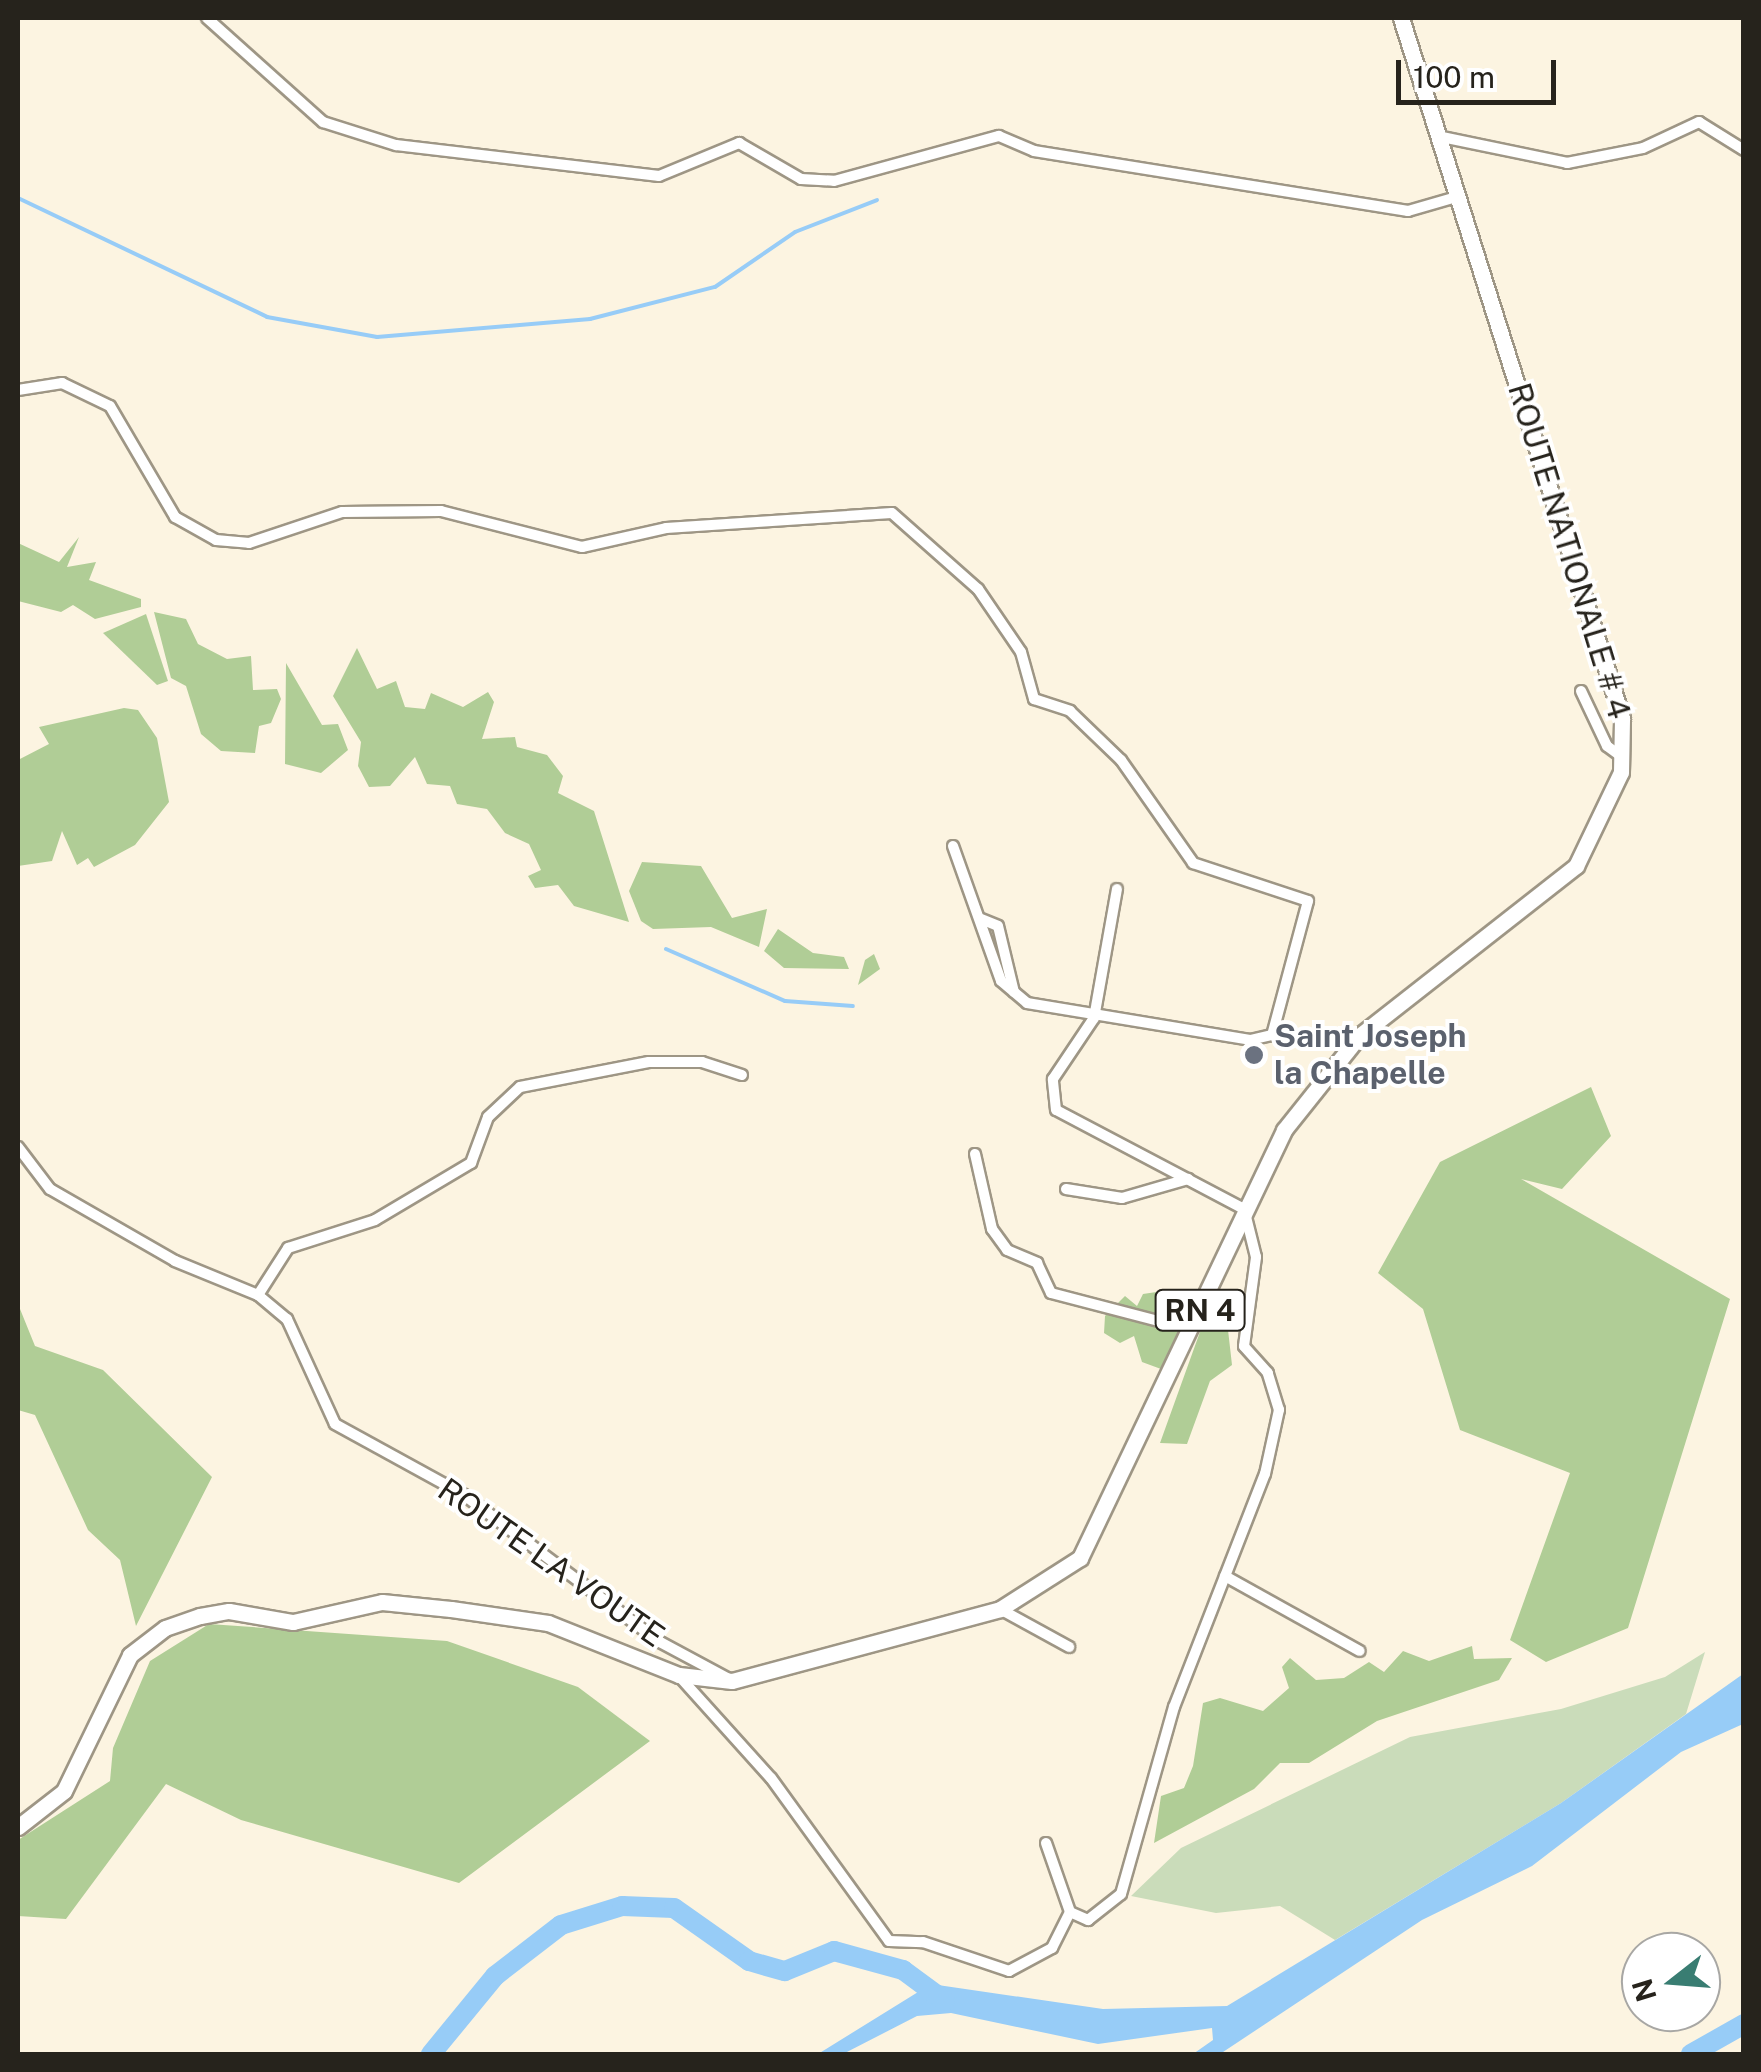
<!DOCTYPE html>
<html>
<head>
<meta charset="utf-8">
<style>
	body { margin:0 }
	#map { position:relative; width:1761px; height:2072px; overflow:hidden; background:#fcf4e1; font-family:"Public Sans",sans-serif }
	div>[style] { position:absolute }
	.green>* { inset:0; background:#cadcba }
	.forest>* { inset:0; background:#b0cd96 }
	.water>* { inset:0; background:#97ccf7 }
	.stream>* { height:4px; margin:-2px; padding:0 2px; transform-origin:2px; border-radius:2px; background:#97ccf7 }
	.river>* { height:20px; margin:-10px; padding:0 10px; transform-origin:10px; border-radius:10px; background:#97ccf7 }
	.roads { filter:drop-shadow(2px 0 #9e9685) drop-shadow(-2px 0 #9e9685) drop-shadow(0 2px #9e9685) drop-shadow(0 -2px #9e9685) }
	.minor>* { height:10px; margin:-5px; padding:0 5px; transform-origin:5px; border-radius:5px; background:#fff }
	.primary>* { height:15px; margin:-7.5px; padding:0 7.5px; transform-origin:7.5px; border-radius:7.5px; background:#fff }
	.dots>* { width:28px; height:28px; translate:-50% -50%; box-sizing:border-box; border:5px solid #fff; border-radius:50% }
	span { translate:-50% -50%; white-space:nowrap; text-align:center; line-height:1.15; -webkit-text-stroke:8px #fff; paint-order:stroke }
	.shield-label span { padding:2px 8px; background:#fff; border:2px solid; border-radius:8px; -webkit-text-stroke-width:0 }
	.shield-label { font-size:30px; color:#26231c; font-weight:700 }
	.street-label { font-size:32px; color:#26231c }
	.worship-label { font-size:32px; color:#5b616d; font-weight:700 }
	.left { translate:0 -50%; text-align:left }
	.frame { position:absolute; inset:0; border:20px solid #26231c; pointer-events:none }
	.north { position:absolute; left:1621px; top:1932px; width:100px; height:100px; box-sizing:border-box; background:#fff; border:2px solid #a8a7a4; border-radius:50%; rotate:253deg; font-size:28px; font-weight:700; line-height:40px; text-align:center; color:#26231c }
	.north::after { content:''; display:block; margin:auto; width:35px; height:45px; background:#397d72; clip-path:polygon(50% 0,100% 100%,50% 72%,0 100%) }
	.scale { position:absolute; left:1396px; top:60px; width:160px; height:45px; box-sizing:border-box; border:5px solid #26231c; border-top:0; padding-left:12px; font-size:30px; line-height:35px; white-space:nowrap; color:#26231c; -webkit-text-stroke:8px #fff; paint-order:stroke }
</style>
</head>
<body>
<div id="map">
	<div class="green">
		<i style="clip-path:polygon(1705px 1652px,1686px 1714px,1561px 1803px,1335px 1940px,1280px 1906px,1216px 1913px,1131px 1896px,1181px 1848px,1410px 1737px,1561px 1709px,1665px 1677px)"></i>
	</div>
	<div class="forest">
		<i style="clip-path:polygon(79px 537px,67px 567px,96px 562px,89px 580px,141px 599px,141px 607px,95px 619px,73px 605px,61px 612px,18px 601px,18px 543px,59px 562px)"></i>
		<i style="clip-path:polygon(154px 612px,186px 619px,198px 644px,227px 659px,251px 656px,253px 690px,277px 689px,281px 699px,271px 723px,259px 726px,255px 753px,221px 751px,201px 734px,186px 686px,171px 678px)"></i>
		<i style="clip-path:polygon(146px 614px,168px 681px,157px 685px,103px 633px)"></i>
		<i style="clip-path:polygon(357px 648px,377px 689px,396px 681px,405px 707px,425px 709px,431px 693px,463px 707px,488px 692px,494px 702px,482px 739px,515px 737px,517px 747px,547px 755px,563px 776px,558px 793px,594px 811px,629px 922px,574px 906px,558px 885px,535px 888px,528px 876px,541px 870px,529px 844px,505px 833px,487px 809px,457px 804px,450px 786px,427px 784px,415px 757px,390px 786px,369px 787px,358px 766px,361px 742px,333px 696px)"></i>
		<i style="clip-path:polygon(286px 663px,322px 725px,338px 724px,348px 750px,321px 773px,285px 764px)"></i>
		<i style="clip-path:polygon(124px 708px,138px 710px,157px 738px,169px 802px,135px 845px,94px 867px,88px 858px,77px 865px,62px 831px,52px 861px,18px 866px,18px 760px,49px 744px,39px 727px)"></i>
		<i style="clip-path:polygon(642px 862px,701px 866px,732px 918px,767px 909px,759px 947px,711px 927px,653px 929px,641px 921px,629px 891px)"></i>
		<i style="clip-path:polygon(778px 929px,813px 953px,844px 957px,849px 969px,784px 968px,764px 951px)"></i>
		<i style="clip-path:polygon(874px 954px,880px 969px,858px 985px,865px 960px)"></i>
		<i style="clip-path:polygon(1591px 1087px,1611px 1136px,1562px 1189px,1521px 1179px,1730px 1299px,1628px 1628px,1546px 1662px,1510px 1640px,1570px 1473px,1460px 1430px,1423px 1309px,1378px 1273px,1440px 1162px)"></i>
		<i style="clip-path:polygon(1163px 1291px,1196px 1300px,1161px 1369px,1142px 1362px,1134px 1336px,1120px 1343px,1104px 1333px,1105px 1316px,1125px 1296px,1137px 1306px,1143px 1294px)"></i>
		<i style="clip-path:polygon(18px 1304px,35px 1346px,103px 1370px,212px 1477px,136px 1626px,120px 1560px,88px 1530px,35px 1415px,18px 1410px)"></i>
		<i style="clip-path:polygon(1205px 1318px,1227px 1321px,1232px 1365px,1210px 1381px,1187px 1444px,1160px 1443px)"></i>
		<i style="clip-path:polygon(209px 1624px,447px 1641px,578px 1687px,650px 1741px,459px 1883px,241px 1820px,166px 1784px,66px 1919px,18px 1916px,18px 1840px,110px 1781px,113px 1748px,150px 1661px)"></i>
		<i style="clip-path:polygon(1472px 1646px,1474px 1659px,1512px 1658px,1499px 1680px,1377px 1721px,1309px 1763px,1280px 1763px,1254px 1789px,1154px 1843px,1161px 1796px,1184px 1788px,1193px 1766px,1203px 1703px,1220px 1698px,1263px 1711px,1289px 1688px,1282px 1667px,1290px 1658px,1316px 1680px,1344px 1678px,1369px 1662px,1384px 1672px,1403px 1651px,1429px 1661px)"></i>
	</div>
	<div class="water">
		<i style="clip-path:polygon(1743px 1674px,1743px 1724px,1681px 1752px,1532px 1866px,1422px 1920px,1220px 2054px,1193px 2054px,1213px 2040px,1212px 2028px,1098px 2044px,951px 2013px,917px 2016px,843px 2054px,818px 2054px,931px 1984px,1103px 2009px,1227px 2006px,1561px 1803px)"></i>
	</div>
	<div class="stream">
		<i style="left:18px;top:198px;width:276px;rotate:25.5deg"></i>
		<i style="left:267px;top:317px;width:112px;rotate:10.3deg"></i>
		<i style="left:377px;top:337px;width:214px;rotate:-4.8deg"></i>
		<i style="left:590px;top:319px;width:129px;rotate:-14.4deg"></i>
		<i style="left:715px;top:287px;width:97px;rotate:-34.5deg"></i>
		<i style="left:795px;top:232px;width:88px;rotate:-21.3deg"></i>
		<i style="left:666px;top:949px;width:130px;rotate:23.6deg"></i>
		<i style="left:785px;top:1001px;width:68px;rotate:4.2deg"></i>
	</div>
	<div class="river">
		<i style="left:431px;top:2054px;width:101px;rotate:-50.6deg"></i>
		<i style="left:495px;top:1976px;width:83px;rotate:-37.7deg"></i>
		<i style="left:561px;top:1925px;width:64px;rotate:-17.3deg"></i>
		<i style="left:622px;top:1906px;width:52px;rotate:2.2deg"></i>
		<i style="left:674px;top:1908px;width:92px;rotate:35.2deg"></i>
		<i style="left:749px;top:1961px;width:37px;rotate:16deg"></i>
		<i style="left:785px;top:1971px;width:53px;rotate:-22.2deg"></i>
		<i style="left:834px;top:1951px;width:72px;rotate:15.4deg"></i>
		<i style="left:903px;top:1970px;width:52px;rotate:36.4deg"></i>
		<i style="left:1691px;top:2054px;width:61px;rotate:-29.5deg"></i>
	</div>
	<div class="roads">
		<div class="minor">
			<i style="left:207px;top:18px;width:156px;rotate:41.9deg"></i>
			<i style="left:323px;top:122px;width:77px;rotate:17.5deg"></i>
			<i style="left:396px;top:145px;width:265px;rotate:6.7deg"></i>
			<i style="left:659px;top:176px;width:87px;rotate:-22.4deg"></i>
			<i style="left:739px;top:143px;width:72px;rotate:30.1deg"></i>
			<i style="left:801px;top:179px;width:33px;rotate:3deg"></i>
			<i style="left:834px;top:181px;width:171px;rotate:-15.3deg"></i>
			<i style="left:999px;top:136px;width:38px;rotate:23deg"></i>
			<i style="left:1034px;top:151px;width:379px;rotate:9.1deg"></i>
			<i style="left:1408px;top:211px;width:54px;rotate:-16.1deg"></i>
			<i style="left:1442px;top:137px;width:128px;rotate:11.7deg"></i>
			<i style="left:1567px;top:163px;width:77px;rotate:-11.2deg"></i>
			<i style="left:1643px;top:148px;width:62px;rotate:-24.9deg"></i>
			<i style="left:1699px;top:122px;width:53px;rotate:31.9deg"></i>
			<i style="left:18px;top:390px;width:45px;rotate:-9deg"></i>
			<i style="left:62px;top:383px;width:53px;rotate:25.6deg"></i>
			<i style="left:110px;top:406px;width:129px;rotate:59.6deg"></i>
			<i style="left:175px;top:517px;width:47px;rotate:29.3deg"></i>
			<i style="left:216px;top:540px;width:33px;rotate:5deg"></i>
			<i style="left:249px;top:543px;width:98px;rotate:-18.4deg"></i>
			<i style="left:342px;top:512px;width:99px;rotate:-0.6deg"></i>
			<i style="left:441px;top:511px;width:146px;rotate:14.3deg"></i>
			<i style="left:582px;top:547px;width:86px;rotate:-12.7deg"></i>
			<i style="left:666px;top:528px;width:226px;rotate:-3.8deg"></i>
			<i style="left:892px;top:513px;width:115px;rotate:41.5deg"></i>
			<i style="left:978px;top:589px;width:76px;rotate:55.7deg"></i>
			<i style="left:1021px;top:652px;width:49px;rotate:74.5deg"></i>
			<i style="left:1034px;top:699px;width:38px;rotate:18deg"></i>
			<i style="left:1070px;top:711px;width:71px;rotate:43.9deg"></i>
			<i style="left:1121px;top:760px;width:126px;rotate:55deg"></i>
			<i style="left:1193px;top:863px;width:121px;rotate:18.3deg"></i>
			<i style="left:1308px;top:901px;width:139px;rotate:105deg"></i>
			<i style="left:1272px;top:1035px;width:87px;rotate:0.7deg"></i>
			<i style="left:1581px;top:691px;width:61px;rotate:64.7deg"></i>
			<i style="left:1607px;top:746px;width:19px;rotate:36deg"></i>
			<i style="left:953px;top:846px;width:143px;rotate:70.4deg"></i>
			<i style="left:1001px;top:981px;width:34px;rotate:40deg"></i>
			<i style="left:1027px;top:1003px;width:226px;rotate:9.4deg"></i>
			<i style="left:1250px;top:1040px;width:23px;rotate:-13deg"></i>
			<i style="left:981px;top:919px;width:18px;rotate:22deg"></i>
			<i style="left:998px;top:926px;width:68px;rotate:76.4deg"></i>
			<i style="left:18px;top:1147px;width:53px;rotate:52.7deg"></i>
			<i style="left:50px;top:1189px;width:144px;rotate:29.9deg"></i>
			<i style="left:175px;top:1261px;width:90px;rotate:22.3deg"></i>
			<i style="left:258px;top:1295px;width:38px;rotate:40deg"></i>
			<i style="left:287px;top:1319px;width:115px;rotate:65.4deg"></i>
			<i style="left:335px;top:1424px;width:147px;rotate:28.8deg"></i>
			<i style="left:464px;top:1495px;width:245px;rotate:36.9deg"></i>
			<i style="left:660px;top:1642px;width:76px;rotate:28.2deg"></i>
			<i style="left:975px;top:1154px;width:77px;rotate:77.2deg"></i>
			<i style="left:992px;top:1229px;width:26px;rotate:54deg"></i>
			<i style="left:1007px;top:1250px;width:33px;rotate:23deg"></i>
			<i style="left:1037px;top:1263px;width:33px;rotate:65deg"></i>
			<i style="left:1051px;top:1293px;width:115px;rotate:14.6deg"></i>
			<i style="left:1162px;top:1322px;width:44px;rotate:-31.2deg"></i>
			<i style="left:1066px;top:1189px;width:57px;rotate:9.1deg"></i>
			<i style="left:1122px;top:1198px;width:69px;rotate:-16.1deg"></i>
			<i style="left:258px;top:1295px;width:56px;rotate:-57.4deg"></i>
			<i style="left:288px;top:1248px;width:91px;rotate:-17.8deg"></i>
			<i style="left:375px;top:1220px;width:112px;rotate:-30.7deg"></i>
			<i style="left:471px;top:1163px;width:49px;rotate:-69.7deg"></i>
			<i style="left:488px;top:1117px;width:44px;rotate:-43.2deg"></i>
			<i style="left:520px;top:1087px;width:131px;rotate:-11deg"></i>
			<i style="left:649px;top:1062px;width:53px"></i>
			<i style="left:702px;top:1062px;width:42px;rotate:18deg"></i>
			<i style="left:1225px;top:1576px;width:154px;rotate:29.1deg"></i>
			<i style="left:1000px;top:1609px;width:79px;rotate:28.8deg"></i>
			<i style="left:679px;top:1676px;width:137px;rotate:48deg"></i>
			<i style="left:771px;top:1778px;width:201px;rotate:54.1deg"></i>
			<i style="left:889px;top:1941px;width:34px;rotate:2deg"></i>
			<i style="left:923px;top:1942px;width:91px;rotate:18.6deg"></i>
			<i style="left:1009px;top:1971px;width:49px;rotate:-28.1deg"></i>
			<i style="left:1052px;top:1948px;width:40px;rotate:-63.4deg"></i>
			<i style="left:1070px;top:1912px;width:20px;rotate:24deg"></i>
			<i style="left:1088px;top:1920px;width:42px;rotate:-38.2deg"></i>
			<i style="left:1121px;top:1894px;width:194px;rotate:-74.2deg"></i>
			<i style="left:1174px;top:1707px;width:250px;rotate:-68.7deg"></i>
			<i style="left:1265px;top:1474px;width:66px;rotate:-77.7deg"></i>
			<i style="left:1279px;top:1410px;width:39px;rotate:-107deg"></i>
			<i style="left:1268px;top:1373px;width:36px;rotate:-132deg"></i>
			<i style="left:1244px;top:1346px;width:90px;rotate:-82.3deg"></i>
			<i style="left:1256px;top:1257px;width:49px;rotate:-104deg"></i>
			<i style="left:1244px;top:1209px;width:212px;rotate:-152.2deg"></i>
			<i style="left:1056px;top:1110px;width:31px;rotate:-96deg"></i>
			<i style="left:1053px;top:1079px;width:73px;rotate:-56.1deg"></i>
			<i style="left:1094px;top:1018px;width:131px;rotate:-79.9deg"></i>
			<i style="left:1046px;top:1843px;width:73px;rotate:70.8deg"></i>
		</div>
		<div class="primary">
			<i style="left:18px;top:1827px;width:58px;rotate:-38deg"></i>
			<i style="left:64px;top:1791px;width:151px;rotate:-64.1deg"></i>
			<i style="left:130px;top:1655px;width:44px;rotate:-37.6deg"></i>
			<i style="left:165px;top:1628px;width:37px;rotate:-19deg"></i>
			<i style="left:200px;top:1616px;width:29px;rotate:-10deg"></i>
			<i style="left:229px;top:1611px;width:65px;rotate:9.8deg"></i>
			<i style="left:293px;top:1622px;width:91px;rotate:-12.7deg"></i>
			<i style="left:382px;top:1602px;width:69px;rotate:5.8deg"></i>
			<i style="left:451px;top:1609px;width:98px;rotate:8.2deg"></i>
			<i style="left:548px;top:1623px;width:141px;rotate:21.7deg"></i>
			<i style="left:679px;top:1675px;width:53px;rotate:6.5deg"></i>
			<i style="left:732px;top:1681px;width:278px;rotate:-15deg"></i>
			<i style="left:1000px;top:1609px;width:95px;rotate:-32.5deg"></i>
			<i style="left:1080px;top:1558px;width:474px;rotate:-64.5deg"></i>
			<i style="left:1284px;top:1130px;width:120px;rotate:-51.4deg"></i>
			<i style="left:1359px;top:1036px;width:276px;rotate:-38.1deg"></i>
			<i style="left:1576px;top:866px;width:104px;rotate:-64.4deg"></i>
			<i style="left:1621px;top:772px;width:54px;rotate:-88.9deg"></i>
			<i style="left:1622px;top:718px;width:734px;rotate:-107.52deg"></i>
		</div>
	</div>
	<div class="dots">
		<i style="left:1254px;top:1055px;background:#6b7280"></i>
	</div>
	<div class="shield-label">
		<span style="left:1200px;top:1310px">RN 4</span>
	</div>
	<div class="street-label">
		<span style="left:1569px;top:551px;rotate:73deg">ROUTE NATIONALE # 4</span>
		<span style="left:551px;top:1563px;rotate:35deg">ROUTE LA VOUTE</span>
	</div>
	<div class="worship-label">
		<span class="left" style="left:1274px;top:1055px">Saint Joseph<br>la Chapelle</span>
	</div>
	<div class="frame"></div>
	<div class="north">N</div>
	<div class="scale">100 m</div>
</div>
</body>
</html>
